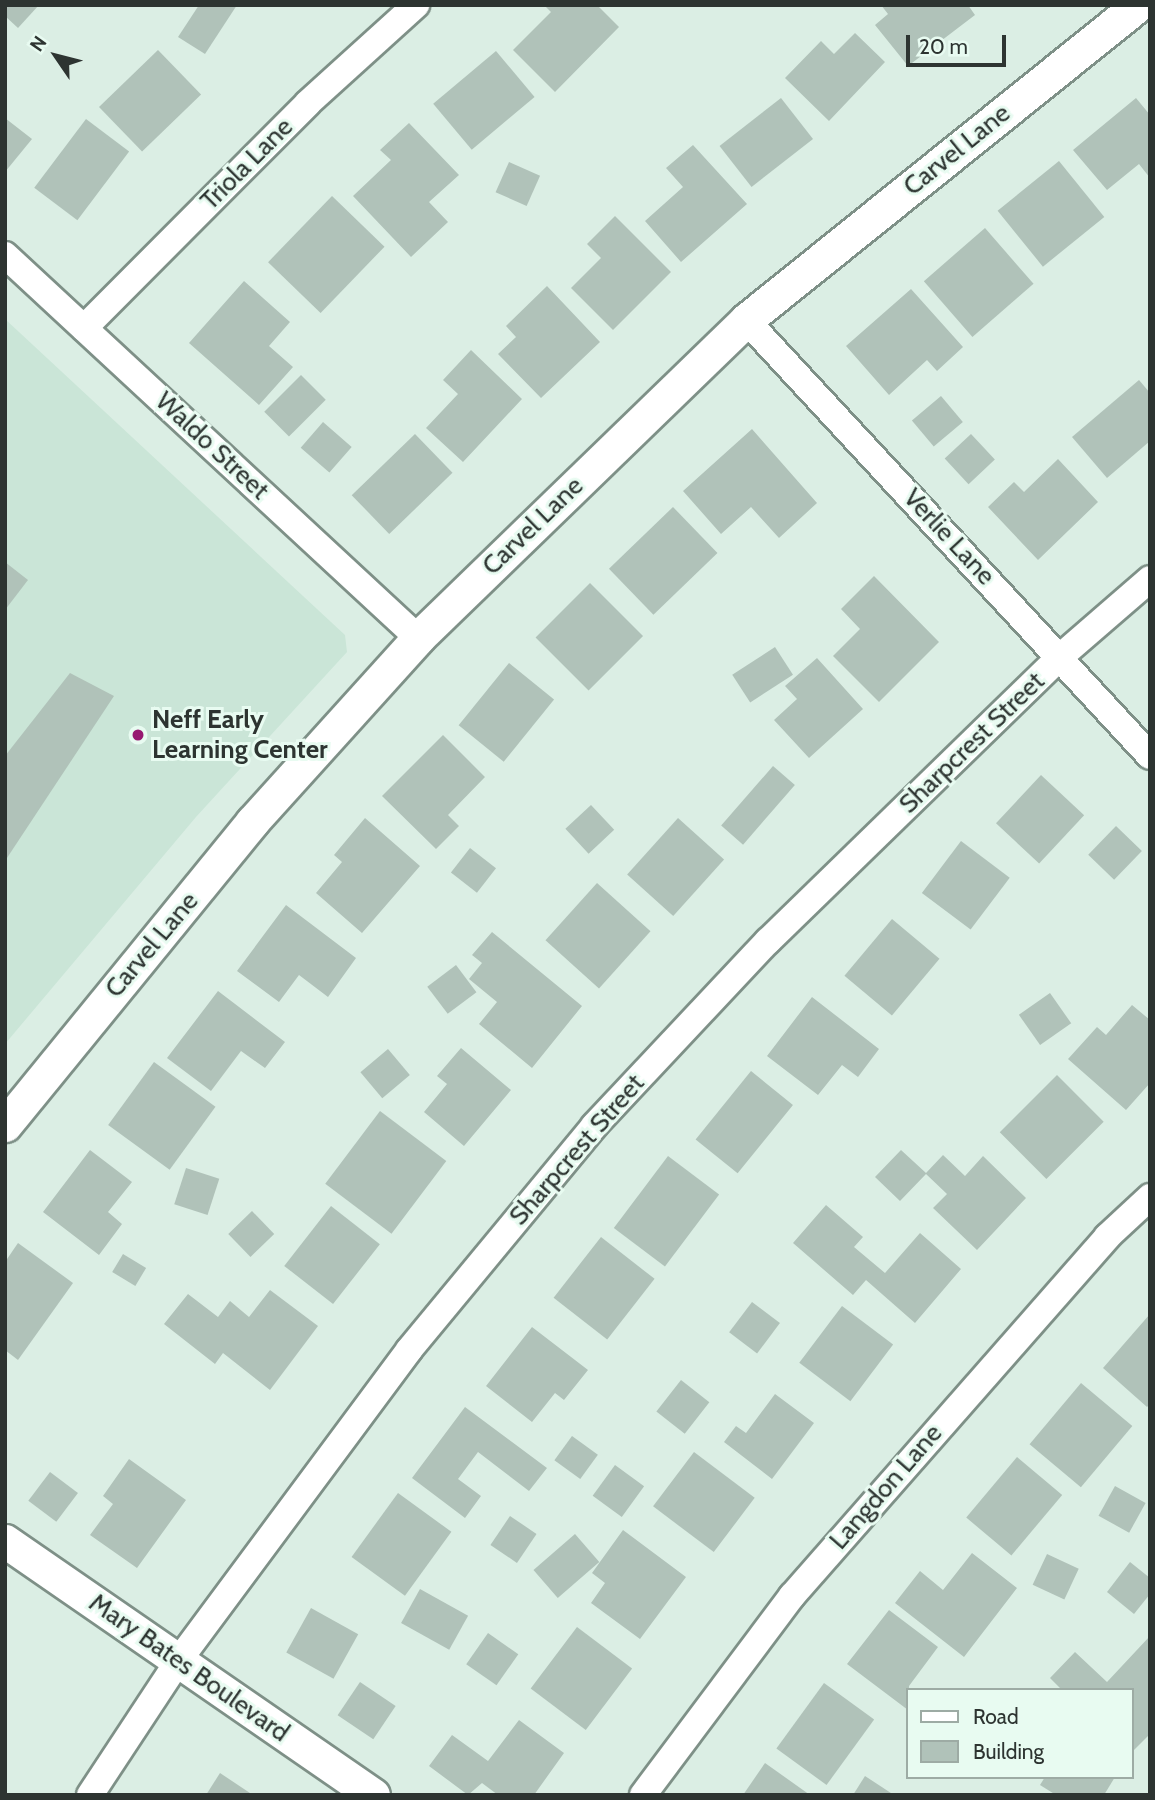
<!DOCTYPE html>
<html>
<head>
<meta charset="utf-8">
<style>
	body { margin:0 }
	#map { position:relative; width:1155px; height:1800px; overflow:hidden; background:#dbeee4; font-family:Cabin,sans-serif }
	div>[style] { position:absolute }
	.built>* { inset:0; background:#cae5d7 }
	.building>* { inset:0; background:#b0c2b9; transform-origin:0 0 }
	.roads { filter:drop-shadow(2px 0 #7e9087) drop-shadow(-2px 0 #7e9087) drop-shadow(0 2px #7e9087) drop-shadow(0 -2px #7e9087) }
	.minor>* { height:26px; margin:-13px; padding:0 13px; transform-origin:13px; border-radius:13px; background:#fff }
	.tertiary>* { height:33px; margin:-16.5px; padding:0 16.5px; transform-origin:16.5px; border-radius:16.5px; background:#fff }
	.dots>* { width:19px; height:19px; translate:-50% -50%; box-sizing:border-box; border:4px solid #e8fbf1; border-radius:50% }
	span { translate:-50% -50%; white-space:nowrap; text-align:center; line-height:1.15; -webkit-text-stroke:6px #e8fbf1; paint-order:stroke }
	.street-label { font-size:26px; color:#2d3431 }
	.poi-label { font-size:26px; color:#2d3431; font-weight:700 }
	.left { translate:0 -50%; text-align:left }
	.frame { position:absolute; inset:0; border:7px solid #2d3431; pointer-events:none }
	.legend { position:absolute; left:906px; top:1688px; width:228px; height:91px; box-sizing:border-box; background:#e8fbf1; border:2px solid #9daba4; margin:0; padding:9px 12px; list-style:none; font-size:21px; color:#2d3431 }
	.legend li { display:flex; align-items:center; gap:14px; height:35px }
	.legend b { width:35px; border:2px solid #9daba4 }
	.north { position:absolute; left:21px; top:21px; width:70px; height:70px; -webkit-text-stroke:5px #e8fbf1; paint-order:stroke; rotate:305deg; font-size:19px; font-weight:700; line-height:28px; text-align:center; color:#2d3431 }
	.north::after { content:''; display:block; margin:auto; width:24px; height:32px; background:#2d3431; clip-path:polygon(50% 0,100% 100%,50% 72%,0 100%) }
	.scale { position:absolute; left:906px; top:35px; width:100px; height:32px; box-sizing:border-box; border:4px solid #2d3431; border-top:0; padding-left:9px; font-size:21px; line-height:24px; white-space:nowrap; color:#2d3431; -webkit-text-stroke:5px #e8fbf1; paint-order:stroke }
</style>
</head>
<body>
<div id="map">
	<div class="built">
		<i style="clip-path:polygon(5px 319px,345px 635px,347px 652px,196px 817px,5px 1044px)"></i>
	</div>
	<div class="building">
		<i style="clip-path:polygon(5px 5px,39px 5px,18px 28px,5px 16px)"></i>
		<i style="clip-path:polygon(199px 5px,237px 5px,205px 54px,178px 37px)"></i>
		<i style="clip-path:polygon(544px 5px,597px 5px,619px 27px,555px 92px,513px 50px,551px 12px)"></i>
		<i style="clip-path:polygon(881px 5px,968px 5px,975px 15px,908px 66px,875px 25px,888px 14px)"></i>
		<i style="clip-path:polygon(855px 33px,885px 62px,829px 121px,785px 78px,821px 41px,834px 54px)"></i>
		<i style="left:158px;top:50px;width:62px;height:82px;rotate:46deg"></i>
		<i style="left:496px;top:51px;width:60px;height:82px;rotate:50deg"></i>
		<i style="left:781px;top:98px;width:52px;height:78px;rotate:52deg"></i>
		<i style="clip-path:polygon(1136px 98px,1150px 115px,1150px 178px,1139px 164px,1107px 190px,1073px 150px)"></i>
		<i style="clip-path:polygon(5px 118px,32px 139px,5px 172px)"></i>
		<i style="left:86px;top:119px;width:54px;height:86px;rotate:37deg"></i>
		<i style="clip-path:polygon(409px 123px,459px 175px,429px 202px,448px 222px,411px 257px,353px 196px,391px 160px,380px 150px)"></i>
		<i style="clip-path:polygon(693px 145px,747px 204px,681px 262px,645px 221px,683px 187px,666px 168px)"></i>
		<i style="left:1059px;top:161px;width:72px;height:79px;rotate:51deg"></i>
		<i style="left:509px;top:162px;width:34px;height:33px;rotate:24deg"></i>
		<i style="left:332px;top:196px;width:73px;height:92px;rotate:44deg"></i>
		<i style="clip-path:polygon(615px 216px,671px 272px,613px 330px,571px 288px,601px 258px,587px 244px)"></i>
		<i style="left:985px;top:228px;width:74px;height:81px;rotate:49deg"></i>
		<i style="clip-path:polygon(244px 281px,290px 322px,269px 346px,293px 367px,259px 405px,189px 343px)"></i>
		<i style="clip-path:polygon(547px 286px,600px 342px,541px 398px,498px 354px,516px 337px,506px 326px)"></i>
		<i style="clip-path:polygon(911px 289px,963px 347px,937px 371px,927px 360px,889px 395px,846px 346px)"></i>
		<i style="clip-path:polygon(471px 350px,522px 399px,463px 462px,426px 428px,458px 394px,443px 380px)"></i>
		<i style="left:301px;top:375px;width:35px;height:52px;rotate:45deg"></i>
		<i style="clip-path:polygon(1139px 380px,1150px 393px,1150px 441px,1107px 478px,1072px 437px)"></i>
		<i style="left:941px;top:396px;width:34px;height:38px;rotate:50deg"></i>
		<i style="left:323px;top:422px;width:38px;height:34px;rotate:41deg"></i>
		<i style="clip-path:polygon(752px 429px,817px 503px,779px 538px,751px 507px,721px 534px,683px 491px)"></i>
		<i style="left:415px;top:434px;width:54px;height:88px;rotate:46deg"></i>
		<i style="left:971px;top:434px;width:35px;height:36px;rotate:47deg"></i>
		<i style="clip-path:polygon(1058px 459px,1098px 502px,1038px 560px,988px 507px,1014px 482px,1024px 492px)"></i>
		<i style="left:673px;top:507px;width:64px;height:89px;rotate:46deg"></i>
		<i style="clip-path:polygon(5px 562px,28px 580px,5px 610px)"></i>
		<i style="clip-path:polygon(874px 576px,939px 642px,879px 702px,833px 656px,860px 629px,841px 609px)"></i>
		<i style="left:590px;top:583px;width:75px;height:77px;rotate:45deg"></i>
		<i style="left:775px;top:647px;width:33px;height:51px;rotate:57deg"></i>
		<i style="clip-path:polygon(817px 658px,863px 709px,809px 758px,774px 720px,797px 699px,785px 686px)"></i>
		<i style="left:509px;top:663px;width:58px;height:80px;rotate:39deg"></i>
		<i style="clip-path:polygon(70px 673px,114px 696px,5px 861px,5px 756px)"></i>
		<i style="clip-path:polygon(443px 735px,485px 777px,448px 815px,459px 826px,436px 849px,382px 796px)"></i>
		<i style="left:773px;top:766px;width:29px;height:79px;rotate:41deg"></i>
		<i style="left:1041px;top:775px;width:59px;height:66px;rotate:43deg"></i>
		<i style="left:591px;top:805px;width:34px;height:35px;rotate:47deg"></i>
		<i style="clip-path:polygon(365px 818px,420px 866px,362px 933px,316px 893px,342px 862px,334px 855px)"></i>
		<i style="left:678px;top:818px;width:62px;height:76px;rotate:42deg"></i>
		<i style="left:1116px;top:826px;width:36px;height:40px;rotate:44deg"></i>
		<i style="left:961px;top:841px;width:61px;height:65px;rotate:37deg"></i>
		<i style="left:470px;top:848px;width:33px;height:31px;rotate:38deg"></i>
		<i style="left:597px;top:883px;width:72px;height:77px;rotate:42deg"></i>
		<i style="clip-path:polygon(286px 905px,356px 958px,328px 997px,299px 975px,279px 1002px,237px 971px)"></i>
		<i style="left:892px;top:919px;width:62px;height:74px;rotate:40deg"></i>
		<i style="clip-path:polygon(492px 932px,582px 1006px,532px 1068px,479px 1024px,497px 1002px,469px 979px,482px 963px,472px 955px)"></i>
		<i style="left:456px;top:965px;width:34px;height:36px;rotate:53deg"></i>
		<i style="clip-path:polygon(218px 991px,285px 1042px,265px 1068px,241px 1051px,211px 1091px,167px 1058px)"></i>
		<i style="left:1050px;top:993px;width:37px;height:38px;rotate:55deg"></i>
		<i style="clip-path:polygon(812px 997px,879px 1049px,858px 1077px,842px 1065px,818px 1095px,767px 1056px)"></i>
		<i style="clip-path:polygon(1132px 1005px,1150px 1020px,1150px 1083px,1126px 1110px,1068px 1059px,1097px 1027px,1106px 1035px)"></i>
		<i style="clip-path:polygon(461px 1048px,511px 1090px,464px 1146px,424px 1112px,447px 1084px,437px 1076px)"></i>
		<i style="left:388px;top:1049px;width:34px;height:36px;rotate:50deg"></i>
		<i style="left:154px;top:1062px;width:76px;height:78px;rotate:36deg"></i>
		<i style="left:751px;top:1071px;width:54px;height:88px;rotate:39deg"></i>
		<i style="left:1057px;top:1075px;width:66px;height:81px;rotate:45deg"></i>
		<i style="left:380px;top:1111px;width:83px;height:91px;rotate:37deg"></i>
		<i style="clip-path:polygon(90px 1150px,132px 1182px,108px 1212px,122px 1224px,99px 1255px,43px 1212px)"></i>
		<i style="clip-path:polygon(901px 1150px,926px 1173px,943px 1155px,965px 1176px,983px 1156px,1026px 1198px,977px 1250px,933px 1208px,947px 1194px,926px 1174px,900px 1201px,875px 1177px)"></i>
		<i style="left:668px;top:1156px;width:64px;height:90px;rotate:37deg"></i>
		<i style="left:186px;top:1168px;width:35px;height:38px;rotate:18deg"></i>
		<i style="clip-path:polygon(826px 1205px,863px 1237px,854px 1247px,885px 1273px,920px 1233px,961px 1269px,915px 1323px,866px 1280px,853px 1295px,793px 1243px)"></i>
		<i style="left:331px;top:1206px;width:62px;height:76px;rotate:38deg"></i>
		<i style="left:252px;top:1211px;width:32px;height:33px;rotate:46deg"></i>
		<i style="left:601px;top:1237px;width:68px;height:77px;rotate:38deg"></i>
		<i style="clip-path:polygon(18px 1243px,73px 1283px,18px 1360px,5px 1350px,5px 1262px)"></i>
		<i style="left:123px;top:1254px;width:27px;height:21px;rotate:31deg"></i>
		<i style="clip-path:polygon(270px 1290px,318px 1326px,270px 1390px,223px 1353px,215px 1364px,164px 1324px,188px 1294px,218px 1317px,230px 1301px,249px 1317px)"></i>
		<i style="left:752px;top:1302px;width:35px;height:38px;rotate:37deg"></i>
		<i style="left:842px;top:1306px;width:64px;height:71px;rotate:37deg"></i>
		<i style="clip-path:polygon(1150px 1314px,1150px 1404px,1147px 1407px,1103px 1368px)"></i>
		<i style="clip-path:polygon(532px 1327px,588px 1370px,564px 1400px,555px 1393px,532px 1422px,486px 1386px)"></i>
		<i style="left:681px;top:1380px;width:36px;height:40px;rotate:38deg"></i>
		<i style="left:1081px;top:1383px;width:67px;height:80px;rotate:40deg"></i>
		<i style="clip-path:polygon(775px 1394px,814px 1423px,772px 1479px,724px 1442px,736px 1426px,746px 1433px)"></i>
		<i style="clip-path:polygon(465px 1407px,547px 1468px,529px 1491px,478px 1452px,458px 1479px,481px 1496px,465px 1518px,412px 1478px)"></i>
		<i style="left:572px;top:1436px;width:32px;height:30px;rotate:36deg"></i>
		<i style="left:694px;top:1452px;width:76px;height:68px;rotate:37deg"></i>
		<i style="left:1017px;top:1457px;width:59px;height:79px;rotate:40deg"></i>
		<i style="clip-path:polygon(129px 1459px,186px 1500px,137px 1568px,90px 1535px,113px 1504px,103px 1496px)"></i>
		<i style="left:615px;top:1465px;width:36px;height:38px;rotate:36deg"></i>
		<i style="left:50px;top:1472px;width:35px;height:36px;rotate:37deg"></i>
		<i style="left:1115px;top:1486px;width:35px;height:34px;rotate:29deg"></i>
		<i style="left:398px;top:1493px;width:66px;height:79px;rotate:36deg"></i>
		<i style="left:510px;top:1516px;width:32px;height:35px;rotate:34deg"></i>
		<i style="clip-path:polygon(623px 1530px,686px 1577px,640px 1639px,591px 1603px,605px 1583px,592px 1573px)"></i>
		<i style="left:575px;top:1534px;width:37px;height:55px;rotate:49deg"></i>
		<i style="clip-path:polygon(972px 1553px,1017px 1588px,964px 1657px,895px 1603px,920px 1571px,943px 1590px)"></i>
		<i style="left:1047px;top:1554px;width:35px;height:34px;rotate:25deg"></i>
		<i style="clip-path:polygon(1130px 1562px,1150px 1578px,1150px 1594px,1134px 1614px,1107px 1592px)"></i>
		<i style="left:420px;top:1589px;width:55px;height:39px;rotate:29deg"></i>
		<i style="left:311px;top:1608px;width:54px;height:51px;rotate:29deg"></i>
		<i style="clip-path:polygon(889px 1610px,938px 1647px,909px 1686px,908px 1710px,847px 1664px)"></i>
		<i style="left:577px;top:1627px;width:69px;height:77px;rotate:37deg"></i>
		<i style="left:488px;top:1633px;width:37px;height:38px;rotate:35deg"></i>
		<i style="clip-path:polygon(1150px 1636px,1150px 1734px,1132px 1752px,1132px 1690px,1062px 1690px,1050px 1678px,1075px 1652px,1107px 1682px)"></i>
		<i style="left:360px;top:1682px;width:43px;height:40px;rotate:34deg"></i>
		<i style="left:824px;top:1683px;width:62px;height:81px;rotate:36deg"></i>
		<i style="clip-path:polygon(519px 1720px,564px 1753px,534px 1795px,498px 1795px,482px 1783px,468px 1795px,429px 1766px,452px 1735px,488px 1761px)"></i>
		<i style="clip-path:polygon(765px 1763px,810px 1795px,743px 1795px)"></i>
		<i style="clip-path:polygon(220px 1773px,253px 1795px,206px 1795px)"></i>
		<i style="clip-path:polygon(865px 1776px,894px 1795px,853px 1795px)"></i>
		<i style="clip-path:polygon(1045px 1777px,1115px 1777px,1104px 1795px,1056px 1795px,1040px 1785px)"></i>
	</div>
	<div class="roads">
		<div class="minor">
			<i style="left:5px;top:255px;width:563px;rotate:42.84deg"></i>
			<i style="left:746px;top:320px;width:594px;rotate:47.18deg"></i>
			<i style="left:84px;top:328px;width:317px;rotate:-45.1deg"></i>
			<i style="left:308px;top:103px;width:146px;rotate:-42.2deg"></i>
			<i style="left:90px;top:1795px;width:162px;rotate:-56.6deg"></i>
			<i style="left:179px;top:1660px;width:386px;rotate:-53.4deg"></i>
			<i style="left:409px;top:1350px;width:291px;rotate:-50.4deg"></i>
			<i style="left:594px;top:1126px;width:254px;rotate:-46.8deg"></i>
			<i style="left:768px;top:941px;width:407px;rotate:-44.2deg"></i>
			<i style="left:1060px;top:657px;width:119px;rotate:-40.9deg"></i>
			<i style="left:643px;top:1795px;width:249px;rotate:-53.2deg"></i>
			<i style="left:792px;top:1596px;width:478px;rotate:-48.7deg"></i>
			<i style="left:1107px;top:1237px;width:59px;rotate:-42.9deg"></i>
		</div>
		<div class="tertiary">
			<i style="left:5px;top:1125px;width:391px;rotate:-50.8deg"></i>
			<i style="left:252px;top:822px;width:248px;rotate:-47.9deg"></i>
			<i style="left:418px;top:638px;width:457px;rotate:-44.1deg"></i>
			<i style="left:746px;top:320px;width:503px;rotate:-38.78deg"></i>
			<i style="left:5px;top:1541px;width:447px;rotate:34.6deg"></i>
		</div>
	</div>
	<div class="dots">
		<i style="left:138px;top:735px;background:#971971"></i>
	</div>
	<div class="street-label">
		<span style="left:957px;top:150px;rotate:-39deg">Carvel Lane</span>
		<span style="left:247px;top:164px;rotate:-45deg">Triola Lane</span>
		<span style="left:212px;top:446px;rotate:43deg">Waldo Street</span>
		<span style="left:533px;top:526px;rotate:-44deg">Carvel Lane</span>
		<span style="left:949px;top:537px;rotate:47deg">Verlie Lane</span>
		<span style="left:972px;top:743px;rotate:-44deg">Sharpcrest Street</span>
		<span style="left:152px;top:945px;rotate:-50deg">Carvel Lane</span>
		<span style="left:577px;top:1150px;rotate:-49deg">Sharpcrest Street</span>
		<span style="left:886px;top:1487px;rotate:-49deg">Langdon Lane</span>
		<span style="left:189px;top:1668px;rotate:35deg">Mary Bates Boulevard</span>
	</div>
	<div class="poi-label">
		<span class="left" style="left:152px;top:735px">Neff Early<br>Learning Center</span>
	</div>
	<div class="frame"></div>
	<ul class="legend">
	<li><b style="height:9px;background:#fff"></b>Road</li>
	<li><b style="height:19px;background:#b0c2b9"></b>Building</li>
	</ul>
	<div class="north">N</div>
	<div class="scale">20 m</div>
</div>
</body>
</html>
